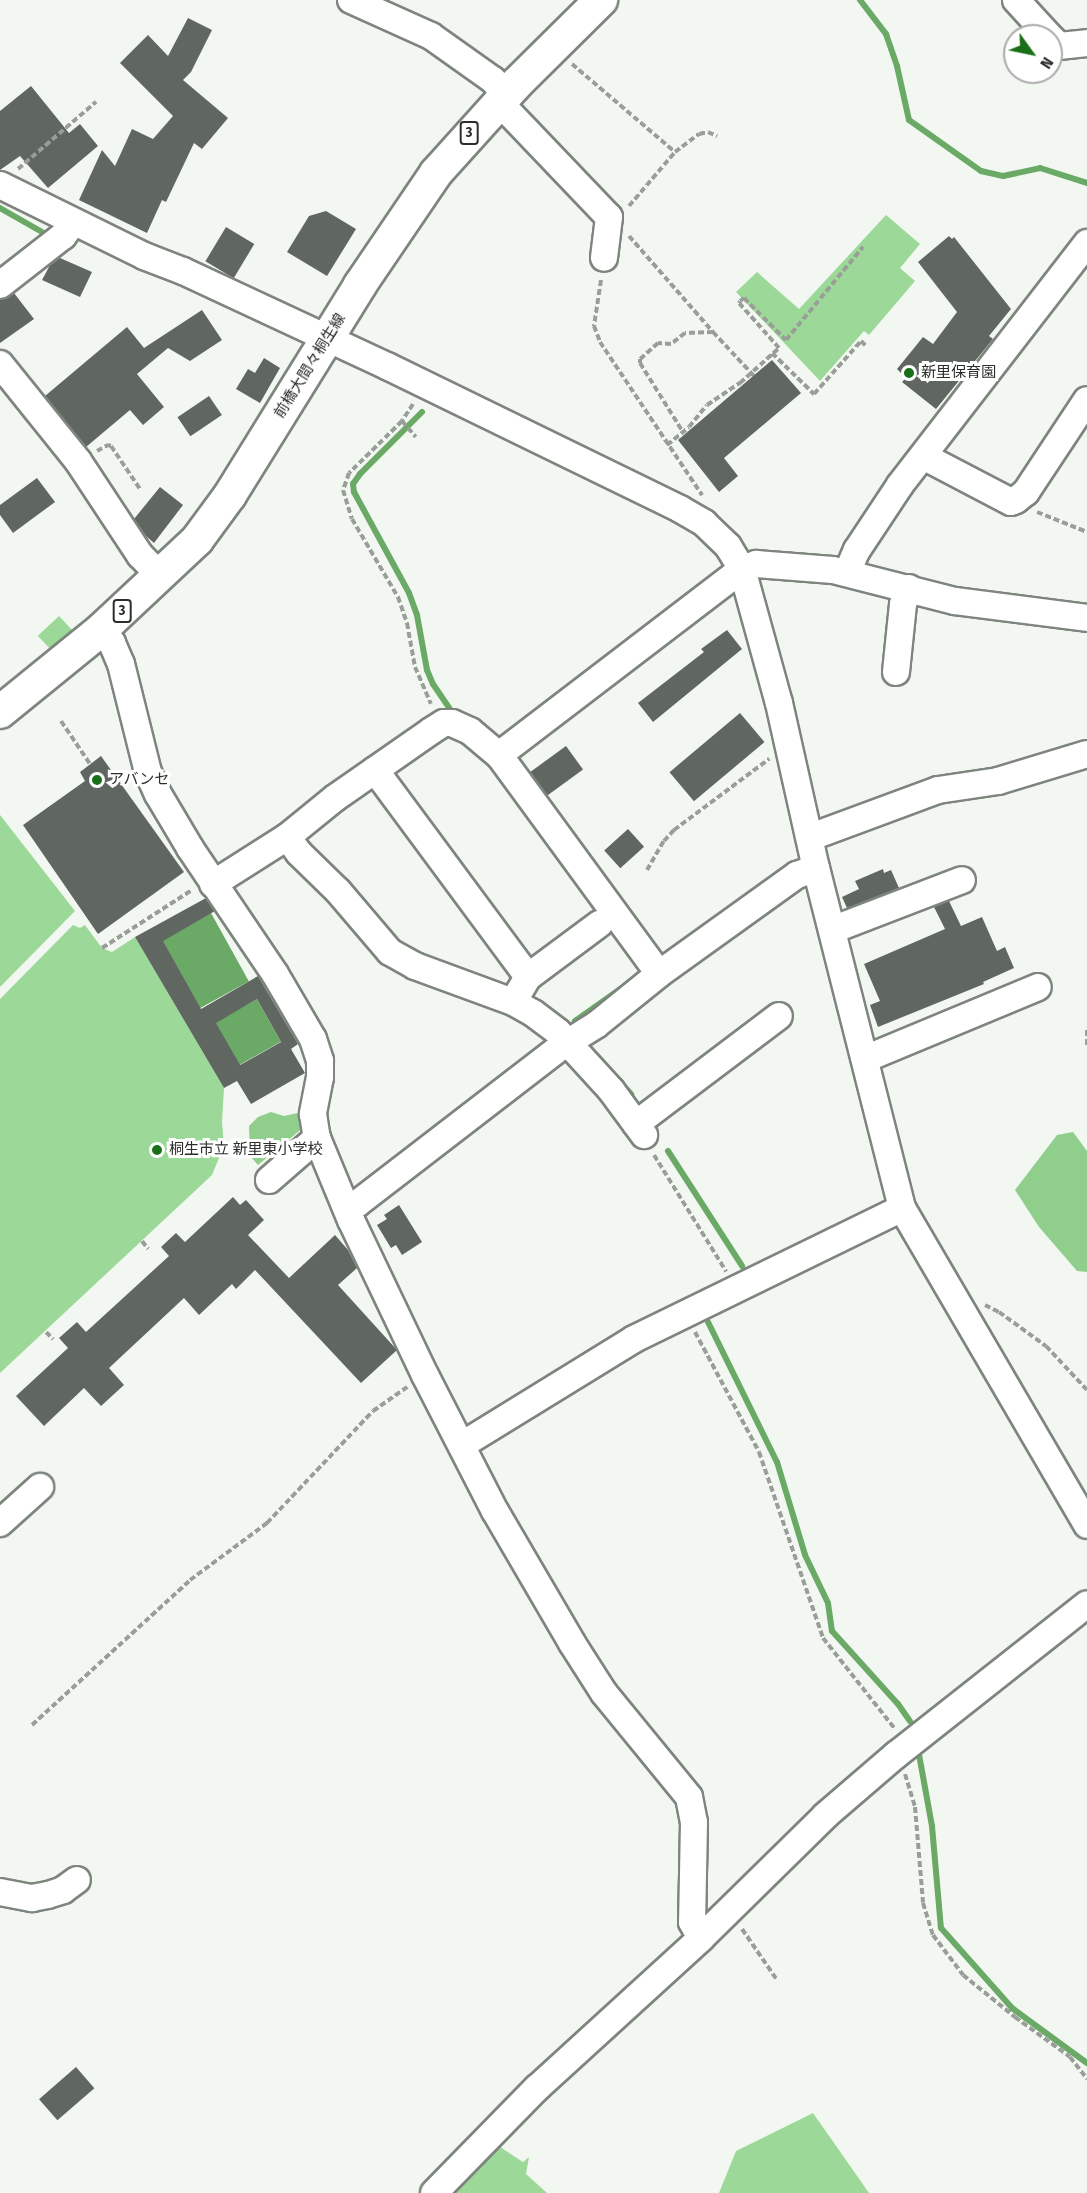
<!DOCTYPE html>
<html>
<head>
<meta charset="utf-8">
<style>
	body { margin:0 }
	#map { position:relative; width:1087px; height:2193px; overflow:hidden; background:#f2f8f1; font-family:"Fira Sans Condensed","Noto Sans JP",sans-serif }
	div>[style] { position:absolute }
	.green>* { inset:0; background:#9cd998; transform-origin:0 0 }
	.forest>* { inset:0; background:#90ce8b }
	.water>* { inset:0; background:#6ba967; transform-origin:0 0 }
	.stream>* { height:6px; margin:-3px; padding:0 3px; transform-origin:3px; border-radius:3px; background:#6ba967 }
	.building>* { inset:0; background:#606660; transform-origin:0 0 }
	.path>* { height:4px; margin-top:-2px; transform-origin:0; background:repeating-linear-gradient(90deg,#999e99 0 6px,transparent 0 9px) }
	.roads { filter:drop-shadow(2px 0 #7e847e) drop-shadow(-2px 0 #7e847e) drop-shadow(0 2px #7e847e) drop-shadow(0 -2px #7e847e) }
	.minor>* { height:26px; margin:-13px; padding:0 13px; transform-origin:13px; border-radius:13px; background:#fff }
	.major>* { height:32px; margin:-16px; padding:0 16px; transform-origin:16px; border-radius:16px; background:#fff }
	.dots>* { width:16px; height:16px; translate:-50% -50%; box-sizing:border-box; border:3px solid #fff; border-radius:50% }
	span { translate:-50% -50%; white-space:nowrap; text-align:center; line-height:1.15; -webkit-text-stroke:6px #fff; paint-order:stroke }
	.shield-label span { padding:2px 4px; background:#fff; border:2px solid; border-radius:4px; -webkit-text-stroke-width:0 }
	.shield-label { font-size:14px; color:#2c2e2c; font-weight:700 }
	.street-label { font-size:15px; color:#2c2e2c }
	.poi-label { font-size:15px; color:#2c2e2c }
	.left { translate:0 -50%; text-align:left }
	.north { position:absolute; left:1003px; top:24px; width:60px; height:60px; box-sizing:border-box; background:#fff; border:2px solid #ababab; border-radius:50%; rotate:123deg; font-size:16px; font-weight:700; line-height:24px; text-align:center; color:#2c2e2c }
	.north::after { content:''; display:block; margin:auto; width:21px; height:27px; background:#186f18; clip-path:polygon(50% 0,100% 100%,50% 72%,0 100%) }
</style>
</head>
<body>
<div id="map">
	<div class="green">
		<i style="clip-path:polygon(886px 215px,920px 244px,900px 268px,915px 281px,869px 335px,864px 331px,820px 381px,736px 292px,757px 272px,799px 309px)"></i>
		<i style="left:59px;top:616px;width:25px;height:29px;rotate:47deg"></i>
		<i style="clip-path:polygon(0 815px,75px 911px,0 987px)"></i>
		<i style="clip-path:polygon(73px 925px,80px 928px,85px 925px,102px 948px,112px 952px,135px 937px,224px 1088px,222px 1122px,224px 1146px,212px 1175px,0 1373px,0 999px)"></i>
		<i style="clip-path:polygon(813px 2113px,869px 2193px,719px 2193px,736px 2151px)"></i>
		<i style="clip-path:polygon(494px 2143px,523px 2162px,529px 2157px,526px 2174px,547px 2193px,447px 2193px)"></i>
	</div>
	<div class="forest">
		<i style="clip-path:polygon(271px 1112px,284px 1116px,302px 1112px,304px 1127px,258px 1165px,250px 1156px,249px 1126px,258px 1117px)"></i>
		<i style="clip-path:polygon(1073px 1132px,1087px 1151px,1087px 1272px,1077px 1271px,1039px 1227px,1015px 1190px,1057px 1135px)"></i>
	</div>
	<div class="water">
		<i style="left:211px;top:913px;width:78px;height:56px;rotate:61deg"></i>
		<i style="left:257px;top:999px;width:49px;height:48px;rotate:61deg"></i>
	</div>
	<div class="stream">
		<i style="left:860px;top:0;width:43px;rotate:52.6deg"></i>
		<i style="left:886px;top:34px;width:34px;rotate:71deg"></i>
		<i style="left:897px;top:66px;width:55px;rotate:77.5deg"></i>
		<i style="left:909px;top:120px;width:88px;rotate:35.3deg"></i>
		<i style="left:981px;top:171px;width:23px;rotate:13deg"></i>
		<i style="left:1003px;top:176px;width:38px;rotate:-12deg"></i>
		<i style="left:1040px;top:168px;width:49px;rotate:17.7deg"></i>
		<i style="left:0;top:208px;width:56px;rotate:29.7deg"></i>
		<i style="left:422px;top:412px;width:88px;rotate:135deg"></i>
		<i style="left:360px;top:474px;width:12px;rotate:125deg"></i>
		<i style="left:353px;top:484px;width:8px;rotate:83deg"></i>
		<i style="left:354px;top:492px;width:115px;rotate:61.4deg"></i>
		<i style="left:409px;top:593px;width:23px;rotate:70deg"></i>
		<i style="left:417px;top:615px;width:56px;rotate:79.7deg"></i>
		<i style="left:427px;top:670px;width:15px;rotate:67deg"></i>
		<i style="left:433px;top:684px;width:34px;rotate:56deg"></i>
		<i style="left:669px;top:491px;width:16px;rotate:22deg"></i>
		<i style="left:575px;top:1021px;width:62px;rotate:-35.2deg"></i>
		<i style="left:593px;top:1052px;width:57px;rotate:47.9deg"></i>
		<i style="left:668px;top:1151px;width:137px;rotate:57.2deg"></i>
		<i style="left:708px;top:1322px;width:156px;rotate:63.8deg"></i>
		<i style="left:777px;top:1462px;width:97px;rotate:73.2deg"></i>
		<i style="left:805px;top:1555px;width:53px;rotate:64.4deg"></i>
		<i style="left:828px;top:1603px;width:28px;rotate:82deg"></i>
		<i style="left:832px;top:1631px;width:98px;rotate:47.9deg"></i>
		<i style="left:898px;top:1704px;width:21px;rotate:55deg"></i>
		<i style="left:918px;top:1749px;width:78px;rotate:79.7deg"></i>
		<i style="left:932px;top:1826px;width:102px;rotate:85deg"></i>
		<i style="left:941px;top:1928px;width:107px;rotate:48.4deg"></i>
		<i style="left:1012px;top:2008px;width:93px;rotate:36.3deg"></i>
	</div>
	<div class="building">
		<i style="clip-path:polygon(188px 18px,212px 30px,191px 72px,183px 80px,228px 118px,202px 149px,194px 143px,166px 202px,162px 200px,147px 233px,79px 200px,102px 150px,115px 166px,132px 129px,153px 139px,173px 116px,120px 63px,148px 35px,168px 56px)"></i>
		<i style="clip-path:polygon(31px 86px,69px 133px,80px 124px,98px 146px,48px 188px,20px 156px,0 170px,0 111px)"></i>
		<i style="clip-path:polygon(326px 211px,356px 229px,327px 276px,287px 252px,309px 216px)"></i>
		<i style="left:226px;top:227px;width:33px;height:40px;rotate:31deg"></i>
		<i style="clip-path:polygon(949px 236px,952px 239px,954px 237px,1011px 309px,989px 336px,993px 339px,936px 409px,902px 382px,906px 378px,897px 369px,923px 337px,933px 344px,957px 312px,918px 262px)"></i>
		<i style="clip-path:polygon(60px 258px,92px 272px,80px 297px,42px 280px,50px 265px)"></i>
		<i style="clip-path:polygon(14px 293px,34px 319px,0 343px,0 300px)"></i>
		<i style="clip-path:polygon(202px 310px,222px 340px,190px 361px,168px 348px,137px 374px,164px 407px,143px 425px,130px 410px,86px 447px,45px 396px,127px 327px,144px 348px)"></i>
		<i style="clip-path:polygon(264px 358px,280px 368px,260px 403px,236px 389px,248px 369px,255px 373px)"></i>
		<i style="clip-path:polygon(772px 360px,801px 393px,724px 458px,738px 476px,719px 492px,678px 440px)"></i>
		<i style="left:209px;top:396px;width:23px;height:38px;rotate:56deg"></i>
		<i style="clip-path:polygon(37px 478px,55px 502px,13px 533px,0 515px,0 505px)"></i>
		<i style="clip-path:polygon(160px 487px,183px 505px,154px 543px,146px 536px,134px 519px)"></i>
		<i style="clip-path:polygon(727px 630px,742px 649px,653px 722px,638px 703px,704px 652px,701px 649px)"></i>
		<i style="left:740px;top:713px;width:38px;height:92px;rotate:50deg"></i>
		<i style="left:566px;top:746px;width:29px;height:45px;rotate:54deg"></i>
		<i style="clip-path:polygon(101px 756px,184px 872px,98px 934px,23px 825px,85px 781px,80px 772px)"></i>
		<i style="left:628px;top:829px;width:24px;height:32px;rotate:48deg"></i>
		<i style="clip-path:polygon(883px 869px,884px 873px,891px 870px,899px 888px,847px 908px,842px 897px,859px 889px,855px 881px)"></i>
		<i style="clip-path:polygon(evenodd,206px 898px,215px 911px,163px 941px,201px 1009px,258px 976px,298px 1044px,291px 1049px,305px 1073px,251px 1104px,237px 1081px,224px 1088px,135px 937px,206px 898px,257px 999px,281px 1042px,240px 1065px,216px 1023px,257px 999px)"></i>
		<i style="clip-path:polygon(949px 901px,961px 926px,982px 917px,997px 951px,1005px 947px,1014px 968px,983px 982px,984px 984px,878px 1027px,870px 1005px,880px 1001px,864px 964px,945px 929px,934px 907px)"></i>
		<i style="clip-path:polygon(233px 1197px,240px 1205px,246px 1200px,264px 1220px,248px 1235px,289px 1278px,335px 1235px,348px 1250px,357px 1268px,338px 1285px,397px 1350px,361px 1383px,255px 1270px,236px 1289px,232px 1284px,199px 1315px,184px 1298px,109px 1368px,124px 1385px,101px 1406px,84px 1388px,44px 1426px,16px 1396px,68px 1348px,59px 1338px,77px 1322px,86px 1332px,169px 1256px,161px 1247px,176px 1233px,185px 1242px)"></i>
		<i style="clip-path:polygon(399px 1205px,422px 1242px,402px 1255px,396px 1245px,391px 1248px,377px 1225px,387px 1219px,384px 1215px)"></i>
		<i style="left:76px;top:2067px;width:28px;height:49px;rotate:49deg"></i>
	</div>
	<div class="path">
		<i style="left:572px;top:64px;width:135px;rotate:40.5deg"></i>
		<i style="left:675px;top:152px;width:30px;rotate:-37deg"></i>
		<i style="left:699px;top:134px;width:9px;rotate:-13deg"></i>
		<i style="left:708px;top:132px;width:10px;rotate:24deg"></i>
		<i style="left:18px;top:169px;width:103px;rotate:-40.7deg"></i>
		<i style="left:629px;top:206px;width:71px;rotate:-49.6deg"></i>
		<i style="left:629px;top:236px;width:128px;rotate:48.8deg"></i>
		<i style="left:713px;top:332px;width:28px;rotate:178deg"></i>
		<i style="left:685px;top:333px;width:18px;rotate:142deg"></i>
		<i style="left:671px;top:344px;width:13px;rotate:-176deg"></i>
		<i style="left:658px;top:343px;width:24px;rotate:138deg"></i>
		<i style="left:640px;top:359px;width:4px;rotate:90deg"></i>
		<i style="left:640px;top:363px;width:81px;rotate:58.1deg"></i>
		<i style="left:601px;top:280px;width:47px;rotate:98.7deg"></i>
		<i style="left:594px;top:326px;width:17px;rotate:69deg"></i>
		<i style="left:600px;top:342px;width:184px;rotate:56.3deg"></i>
		<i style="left:713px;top:332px;width:60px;rotate:47deg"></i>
		<i style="left:772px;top:353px;width:59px;rotate:44.3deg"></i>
		<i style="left:814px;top:394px;width:71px;rotate:-48.4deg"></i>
		<i style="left:861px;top:341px;width:7px;rotate:45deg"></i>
		<i style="left:413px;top:404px;width:20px;rotate:123deg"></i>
		<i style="left:402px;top:421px;width:74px;rotate:135.5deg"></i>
		<i style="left:349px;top:473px;width:18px;rotate:109deg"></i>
		<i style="left:343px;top:490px;width:30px;rotate:73deg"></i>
		<i style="left:352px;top:519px;width:91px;rotate:59.5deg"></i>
		<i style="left:398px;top:597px;width:28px;rotate:71deg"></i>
		<i style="left:407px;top:623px;width:45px;rotate:79.7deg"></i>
		<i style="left:415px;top:667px;width:40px;rotate:66.6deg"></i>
		<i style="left:402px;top:421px;width:21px;rotate:49deg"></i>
		<i style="left:667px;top:445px;width:28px;rotate:-39deg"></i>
		<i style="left:689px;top:427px;width:28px;rotate:-51deg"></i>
		<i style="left:707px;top:405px;width:40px;rotate:-34deg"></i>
		<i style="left:740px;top:383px;width:52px;rotate:-41.9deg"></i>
		<i style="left:779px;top:348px;width:60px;rotate:-131.6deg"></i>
		<i style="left:739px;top:303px;width:2px;rotate:-63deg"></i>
		<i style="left:740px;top:301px;width:5px;rotate:-37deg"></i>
		<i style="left:744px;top:298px;width:59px;rotate:45deg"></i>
		<i style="left:786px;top:340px;width:121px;rotate:-50.4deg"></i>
		<i style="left:97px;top:451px;width:13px;rotate:-29deg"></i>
		<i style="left:108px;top:445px;width:3px;rotate:18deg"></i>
		<i style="left:111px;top:446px;width:52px;rotate:56deg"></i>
		<i style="left:1037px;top:512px;width:54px;rotate:21.8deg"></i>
		<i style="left:61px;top:721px;width:52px;rotate:56deg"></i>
		<i style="left:647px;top:870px;width:34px;rotate:-60deg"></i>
		<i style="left:664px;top:841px;width:15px;rotate:-48deg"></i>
		<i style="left:674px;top:830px;width:119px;rotate:-36.8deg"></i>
		<i style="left:102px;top:948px;width:107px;rotate:-32.8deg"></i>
		<i style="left:1087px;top:1030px;width:18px;rotate:90deg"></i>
		<i style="left:654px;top:1155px;width:137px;rotate:58.2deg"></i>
		<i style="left:142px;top:1241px;width:10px;rotate:53deg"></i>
		<i style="left:985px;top:1305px;width:16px;rotate:27deg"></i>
		<i style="left:999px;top:1312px;width:58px;rotate:35.9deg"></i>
		<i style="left:1046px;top:1346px;width:60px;rotate:47deg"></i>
		<i style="left:46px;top:1332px;width:10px;rotate:45deg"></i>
		<i style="left:695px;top:1332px;width:136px;rotate:61.9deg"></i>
		<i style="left:759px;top:1452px;width:197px;rotate:71deg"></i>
		<i style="left:823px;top:1638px;width:116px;rotate:51.6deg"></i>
		<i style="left:32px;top:1725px;width:214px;rotate:-42.5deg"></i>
		<i style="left:190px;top:1580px;width:96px;rotate:-36.5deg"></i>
		<i style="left:267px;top:1523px;width:154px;rotate:-46.6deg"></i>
		<i style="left:373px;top:1411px;width:42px;rotate:-35.2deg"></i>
		<i style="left:905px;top:1774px;width:34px;rotate:73deg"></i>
		<i style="left:915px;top:1807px;width:96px;rotate:85.2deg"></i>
		<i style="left:923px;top:1903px;width:34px;rotate:73deg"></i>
		<i style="left:933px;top:1935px;width:50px;rotate:53.1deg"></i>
		<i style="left:963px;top:1975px;width:67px;rotate:38.9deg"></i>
		<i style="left:1015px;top:2017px;width:68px;rotate:36deg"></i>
		<i style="left:1070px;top:2057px;width:28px;rotate:52deg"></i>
		<i style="left:742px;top:1929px;width:62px;rotate:55.5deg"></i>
	</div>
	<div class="roads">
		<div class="minor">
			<i style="left:351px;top:0;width:88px;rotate:24.2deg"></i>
			<i style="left:431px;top:36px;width:76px;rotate:35.4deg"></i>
			<i style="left:493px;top:80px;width:20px;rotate:49deg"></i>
			<i style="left:1016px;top:0;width:49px;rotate:47.5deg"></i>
			<i style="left:1051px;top:38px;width:11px;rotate:45deg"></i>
			<i style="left:1059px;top:46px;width:28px;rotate:-6deg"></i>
			<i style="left:499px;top:102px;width:159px;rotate:46.3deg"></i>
			<i style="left:609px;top:217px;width:41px;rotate:97deg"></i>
			<i style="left:0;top:185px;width:161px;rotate:26.2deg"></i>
			<i style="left:144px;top:256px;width:42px;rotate:21deg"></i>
			<i style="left:183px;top:271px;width:225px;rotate:25deg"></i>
			<i style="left:387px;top:366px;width:326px;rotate:26deg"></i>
			<i style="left:680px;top:509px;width:28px;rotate:30deg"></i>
			<i style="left:704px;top:523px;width:33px;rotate:44deg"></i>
			<i style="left:728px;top:546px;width:27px;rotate:59deg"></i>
			<i style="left:742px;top:569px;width:139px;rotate:74.6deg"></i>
			<i style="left:779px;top:703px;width:169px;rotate:77.4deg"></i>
			<i style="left:816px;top:868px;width:351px;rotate:75.8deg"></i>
			<i style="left:902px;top:1208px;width:367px;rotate:59.7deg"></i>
			<i style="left:0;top:285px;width:80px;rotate:-37.9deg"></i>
			<i style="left:63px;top:236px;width:17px;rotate:-54deg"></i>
			<i style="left:0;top:364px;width:124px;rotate:51.2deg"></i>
			<i style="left:78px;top:461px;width:113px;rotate:56.6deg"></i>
			<i style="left:140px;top:555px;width:29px;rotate:46deg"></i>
			<i style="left:923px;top:456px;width:99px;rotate:27.6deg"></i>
			<i style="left:1011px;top:502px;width:5px;rotate:-22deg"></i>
			<i style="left:1016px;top:500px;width:13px;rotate:-39deg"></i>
			<i style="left:1026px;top:492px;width:110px;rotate:-56.5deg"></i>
			<i style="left:847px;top:573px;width:25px;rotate:-67deg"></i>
			<i style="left:857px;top:550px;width:78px;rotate:-56.5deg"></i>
			<i style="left:900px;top:485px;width:306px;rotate:-52.3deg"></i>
			<i style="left:102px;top:629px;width:17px;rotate:54deg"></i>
			<i style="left:112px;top:643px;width:23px;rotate:67deg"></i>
			<i style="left:121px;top:664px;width:111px;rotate:76deg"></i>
			<i style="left:148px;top:772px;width:24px;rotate:66deg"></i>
			<i style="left:158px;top:794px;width:63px;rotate:59.3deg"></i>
			<i style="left:190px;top:848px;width:152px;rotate:56deg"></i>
			<i style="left:275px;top:974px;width:75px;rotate:59.7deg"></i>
			<i style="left:313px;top:1039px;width:23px;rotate:72deg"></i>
			<i style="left:320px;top:1061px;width:16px;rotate:90deg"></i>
			<i style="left:320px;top:1077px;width:38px;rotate:101deg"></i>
			<i style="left:313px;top:1114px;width:24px;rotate:81deg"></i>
			<i style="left:317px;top:1138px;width:89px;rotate:67.5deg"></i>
			<i style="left:351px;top:1220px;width:172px;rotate:64.5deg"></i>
			<i style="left:425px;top:1375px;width:153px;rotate:62.8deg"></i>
			<i style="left:495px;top:1511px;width:153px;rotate:59.7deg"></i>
			<i style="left:572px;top:1643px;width:59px;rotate:57.4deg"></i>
			<i style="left:604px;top:1693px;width:134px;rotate:50.7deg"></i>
			<i style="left:689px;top:1797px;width:25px;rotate:79deg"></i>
			<i style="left:694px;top:1822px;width:100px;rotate:91.1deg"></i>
			<i style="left:692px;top:1922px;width:18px;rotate:61deg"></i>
			<i style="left:896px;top:672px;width:68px;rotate:-84.1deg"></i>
			<i style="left:903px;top:604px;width:17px;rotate:-69deg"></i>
			<i style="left:499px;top:755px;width:306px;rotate:-37.4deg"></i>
			<i style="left:742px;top:569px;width:15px;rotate:-20deg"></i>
			<i style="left:756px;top:564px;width:77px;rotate:4.5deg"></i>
			<i style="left:833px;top:570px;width:126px;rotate:14.3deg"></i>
			<i style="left:955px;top:601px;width:133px;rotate:7.3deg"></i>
			<i style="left:375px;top:770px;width:257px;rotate:53.5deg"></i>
			<i style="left:287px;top:837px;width:20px;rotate:53deg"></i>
			<i style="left:299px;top:853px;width:54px;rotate:44.3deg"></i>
			<i style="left:338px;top:891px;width:80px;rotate:49.6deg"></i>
			<i style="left:390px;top:952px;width:29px;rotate:29deg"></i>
			<i style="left:415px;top:966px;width:104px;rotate:20.2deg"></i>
			<i style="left:513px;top:1002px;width:23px;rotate:29deg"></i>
			<i style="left:533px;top:1013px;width:31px;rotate:37deg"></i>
			<i style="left:558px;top:1032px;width:79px;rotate:47.6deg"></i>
			<i style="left:611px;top:1090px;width:56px;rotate:53.7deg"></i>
			<i style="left:811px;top:837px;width:135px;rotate:-20.3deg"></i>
			<i style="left:938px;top:790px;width:61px;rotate:-8.5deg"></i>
			<i style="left:998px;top:781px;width:93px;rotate:-16.9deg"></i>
			<i style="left:213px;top:884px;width:88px;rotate:-32.4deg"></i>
			<i style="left:287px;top:837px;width:62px;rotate:-39.1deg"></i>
			<i style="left:335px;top:798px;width:117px;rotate:-34.9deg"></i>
			<i style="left:431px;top:731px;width:15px;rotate:-32deg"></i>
			<i style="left:444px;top:723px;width:8px"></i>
			<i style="left:452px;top:723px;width:20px;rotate:24deg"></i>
			<i style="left:470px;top:731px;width:38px;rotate:40deg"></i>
			<i style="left:499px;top:755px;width:271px;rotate:53.8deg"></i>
			<i style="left:832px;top:930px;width:139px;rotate:-21deg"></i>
			<i style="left:519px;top:992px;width:17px;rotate:-59deg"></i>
			<i style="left:528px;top:977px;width:89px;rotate:-36.7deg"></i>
			<i style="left:865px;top:1059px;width:187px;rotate:-22.6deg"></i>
			<i style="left:636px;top:1124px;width:179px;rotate:-37.1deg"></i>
			<i style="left:269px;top:1180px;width:64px;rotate:-41.2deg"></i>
			<i style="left:347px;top:1208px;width:12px;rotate:-24deg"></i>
			<i style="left:358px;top:1203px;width:254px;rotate:-37.6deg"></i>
			<i style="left:559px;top:1048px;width:44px;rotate:-31.9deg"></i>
			<i style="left:596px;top:1025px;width:81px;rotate:-39deg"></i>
			<i style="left:659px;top:974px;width:170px;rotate:-35.7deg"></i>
			<i style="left:797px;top:875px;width:20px;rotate:-20deg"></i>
			<i style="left:462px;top:1445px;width:202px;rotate:-31.6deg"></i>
			<i style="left:634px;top:1339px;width:298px;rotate:-26deg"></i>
			<i style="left:0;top:1523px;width:54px;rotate:-42deg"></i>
			<i style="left:0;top:1892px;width:33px;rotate:11deg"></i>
			<i style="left:32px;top:1898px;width:16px;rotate:-11deg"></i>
			<i style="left:48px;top:1895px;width:16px;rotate:-18deg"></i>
			<i style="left:63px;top:1890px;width:17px;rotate:-36deg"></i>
			<i style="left:434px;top:2193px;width:147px;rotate:-45.6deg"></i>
			<i style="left:537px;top:2088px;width:222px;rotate:-42.4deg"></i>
			<i style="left:701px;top:1938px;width:174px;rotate:-44.5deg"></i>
			<i style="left:825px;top:1816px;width:94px;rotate:-40.7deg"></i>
			<i style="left:896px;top:1755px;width:243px;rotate:-38.3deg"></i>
		</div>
		<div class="major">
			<i style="left:0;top:712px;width:132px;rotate:-39.1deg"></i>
			<i style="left:102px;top:629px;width:130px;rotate:-43.1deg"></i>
			<i style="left:197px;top:540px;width:56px;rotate:-53.7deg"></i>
			<i style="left:230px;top:495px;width:247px;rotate:-58.2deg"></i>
			<i style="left:360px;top:285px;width:135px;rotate:-55.8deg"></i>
			<i style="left:436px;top:173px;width:120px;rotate:-48deg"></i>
			<i style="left:516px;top:84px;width:120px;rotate:-44.7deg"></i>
		</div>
	</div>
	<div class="dots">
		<i style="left:909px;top:373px;background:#186f18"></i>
		<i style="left:97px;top:780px;background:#186f18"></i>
		<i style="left:157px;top:1150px;background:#186f18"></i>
	</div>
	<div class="shield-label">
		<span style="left:469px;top:133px">3</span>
		<span style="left:122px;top:611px">3</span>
	</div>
	<div class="street-label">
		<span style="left:310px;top:366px;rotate:-58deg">前橋大間々桐生線</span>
	</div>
	<div class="poi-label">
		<span class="left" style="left:921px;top:373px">新里保育園</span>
		<span class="left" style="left:109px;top:780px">アバンセ</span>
		<span class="left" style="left:169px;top:1150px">桐生市立 新里東小学校</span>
	</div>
	<div class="north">N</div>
</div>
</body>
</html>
